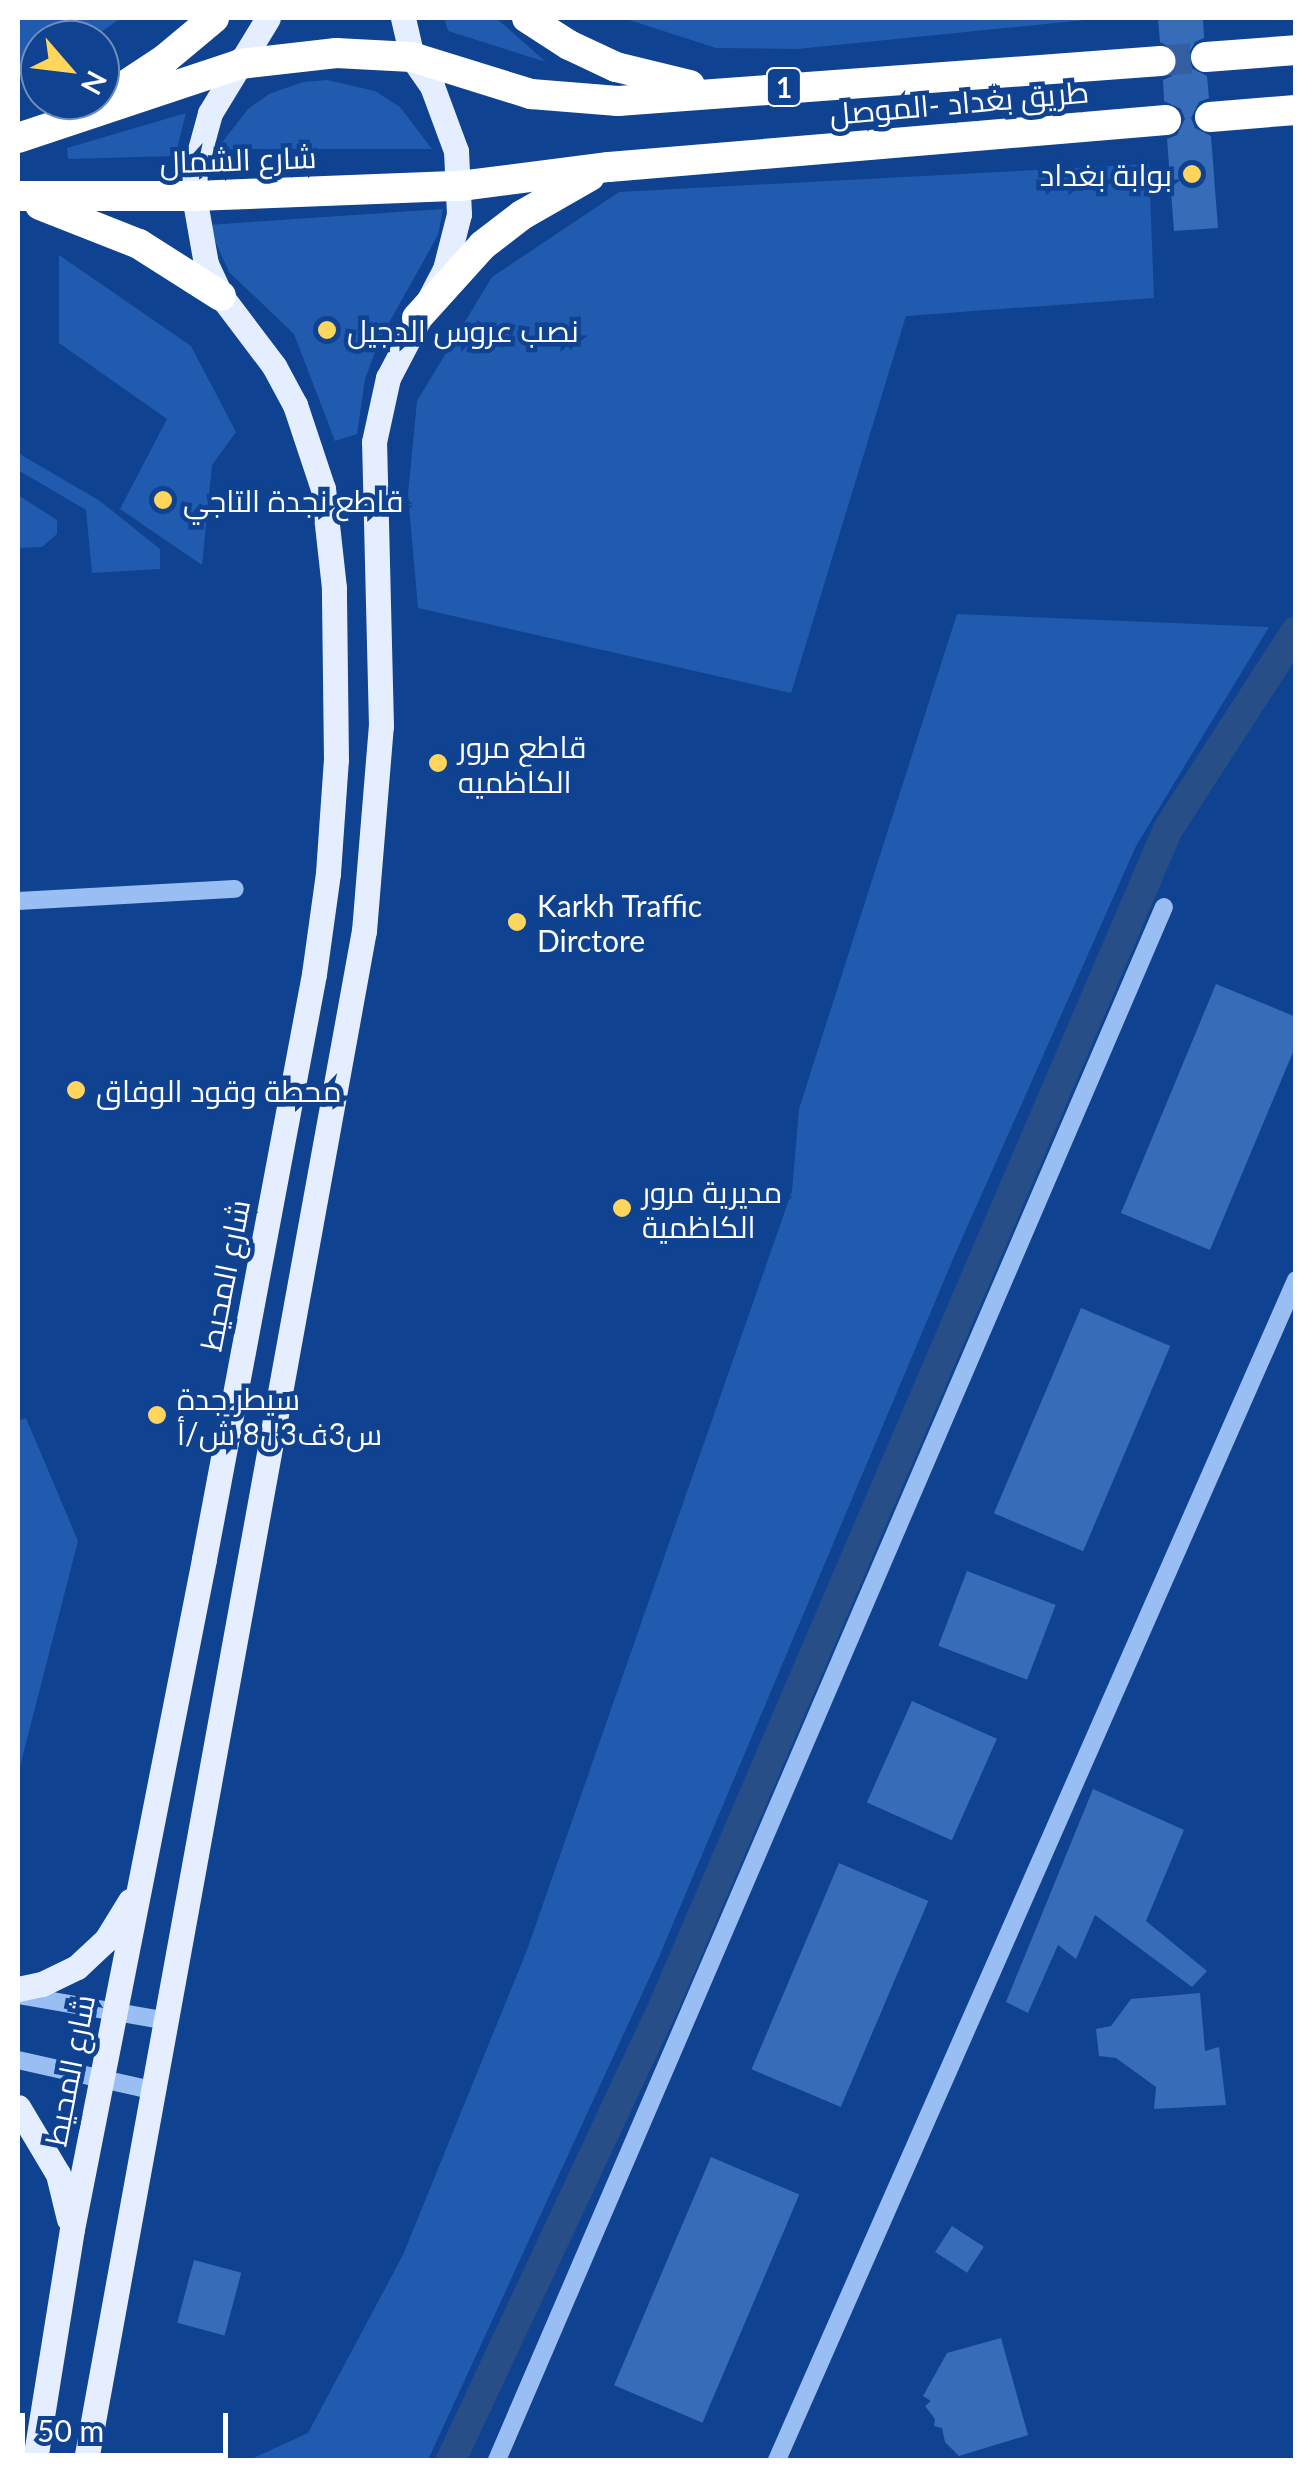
<!DOCTYPE html>
<html>
<head>
<meta charset="utf-8">
<style>
	body { margin:0 }
	#map { position:relative; width:1313px; height:2478px; overflow:hidden; background:#0f4290; font-family:Lato,Cairo,sans-serif }
	div>[style] { position:absolute }
	.green>* { inset:0; background:#215baf }
	.canal>* { height:30px; margin:-15px; padding:0 15px; transform-origin:15px; border-radius:15px; background:#284e88 }
	.building>* { inset:0; background:#376cb9; transform-origin:0 0 }
	.highway-tunnel>* { height:30px; margin-top:-15px; transform-origin:0; background:repeating-linear-gradient(90deg,#335ea1 0 30px,transparent 0 45px) }
	.minor>* { height:18px; margin:-9px; padding:0 9px; transform-origin:9px; border-radius:9px; background:#99bef3 }
	.major>* { height:25px; margin:-12.5px; padding:0 12.5px; transform-origin:12.5px; border-radius:12.5px; background:#e5eeff }
	.highway>* { height:30px; margin:-15px; padding:0 15px; transform-origin:15px; border-radius:15px; background:#fff }
	.dots>* { width:28px; height:28px; translate:-50% -50%; box-sizing:border-box; border:5px solid #0f4290; border-radius:50% }
	span { translate:-50% -50%; white-space:nowrap; text-align:center; line-height:1.15; -webkit-text-stroke:9px #0f4290; paint-order:stroke }
	.shield-label span { padding:2px 8px; background:#0f4290; border:2px solid; border-radius:8px; -webkit-text-stroke-width:0 }
	.shield-label { font-size:28px; color:#fff; font-weight:700 }
	.street-label { font-size:30px; color:#fff }
	.poi-label { font-size:30px; color:#fff }
	.right { translate:-100% -50%; text-align:right }
	.left { translate:0 -50%; text-align:left }
	.frame { position:absolute; inset:0; border:20px solid #fff; pointer-events:none }
	.north { position:absolute; left:20px; top:20px; width:100px; height:100px; box-sizing:border-box; background:#0f4290; border:2px solid #6f8ebc; border-radius:50%; rotate:118deg; font-size:28px; font-weight:700; line-height:40px; text-align:center; color:#fff }
	.north::after { content:''; display:block; margin:auto; width:35px; height:45px; background:#ffd65b; clip-path:polygon(50% 0,100% 100%,50% 72%,0 100%) }
	.scale { position:absolute; left:20px; top:2413px; width:208px; height:45px; box-sizing:border-box; border:5px solid #fff; border-top:0; padding-left:12px; font-size:30px; line-height:35px; white-space:nowrap; color:#fff; -webkit-text-stroke:8px #0f4290; paint-order:stroke }
</style>
</head>
<body>
<div id="map">
	<div class="green">
		<i style="clip-path:polygon(18px 18px,121px 18px,90px 40px,40px 40px,40px 71px,18px 79px)"></i>
		<i style="clip-path:polygon(444px 18px,496px 18px,546px 62px,448px 31px)"></i>
		<i style="clip-path:polygon(623px 18px,1105px 18px,797px 49px,716px 48px)"></i>
		<i style="clip-path:polygon(327px 80px,375px 91px,400px 107px,432px 149px,217px 149px,248px 109px,269px 94px,303px 82px)"></i>
		<i style="clip-path:polygon(186px 113px,175px 156px,68px 159px,67px 148px)"></i>
		<i style="clip-path:polygon(1149px 164px,1154px 298px,906px 316px,791px 693px,418px 608px,408px 494px,417px 401px,492px 277px,619px 192px)"></i>
		<i style="clip-path:polygon(443px 209px,438px 235px,380px 339px,365px 379px,357px 434px,335px 441px,294px 334px,229px 272px,208px 225px)"></i>
		<i style="clip-path:polygon(59px 255px,191px 346px,236px 432px,212px 465px,202px 565px,120px 509px,167px 419px,59px 343px)"></i>
		<i style="clip-path:polygon(18px 453px,100px 501px,160px 549px,160px 569px,92px 573px,86px 510px,18px 470px)"></i>
		<i style="clip-path:polygon(18px 495px,57px 520px,57px 534px,42px 547px,18px 548px)"></i>
		<i style="clip-path:polygon(957px 614px,1269px 627px,1136px 846px,956px 1252px,659px 1957px,428px 2460px,249px 2460px,308px 2433px,403px 2255px,527px 1950px,792px 1191px,799px 1109px)"></i>
		<i style="clip-path:polygon(26px 1418px,78px 1541px,18px 1774px,18px 1421px)"></i>
	</div>
	<div class="canal">
		<i style="left:451px;top:2460px;width:502px;rotate:-64.91deg"></i>
		<i style="left:664px;top:2005px;width:1279px;rotate:-66.8deg"></i>
		<i style="left:1168px;top:829px;width:236px;rotate:-57.1deg"></i>
	</div>
	<div class="building">
		<i style="clip-path:polygon(1158px 18px,1203px 18px,1204px 38px,1195px 42px,1187px 57px,1191px 68px,1207px 76px,1209px 98px,1199px 102px,1191px 118px,1195px 128px,1211px 136px,1218px 228px,1174px 231px,1167px 139px,1177px 135px,1185px 119px,1181px 109px,1164px 101px,1163px 80px,1172px 76px,1180px 61px,1176px 50px,1160px 42px)"></i>
		<i style="clip-path:polygon(1216px 984px,1296px 1017px,1296px 1045px,1210px 1250px,1121px 1213px)"></i>
		<i style="left:1081px;top:1308px;width:97px;height:223px;rotate:23deg"></i>
		<i style="left:967px;top:1571px;width:95px;height:80px;rotate:21deg"></i>
		<i style="left:912px;top:1701px;width:93px;height:111px;rotate:24deg"></i>
		<i style="clip-path:polygon(1093px 1789px,1184px 1830px,1146px 1921px,1207px 1971px,1192px 1987px,1095px 1915px,1076px 1959px,1058px 1945px,1028px 2013px,1006px 2002px)"></i>
		<i style="left:839px;top:1863px;width:97px;height:224px;rotate:23deg"></i>
		<i style="clip-path:polygon(1200px 1993px,1205px 2051px,1219px 2047px,1226px 2105px,1154px 2109px,1156px 2087px,1116px 2058px,1099px 2056px,1096px 2029px,1111px 2026px,1131px 1999px)"></i>
		<i style="left:711px;top:2157px;width:96px;height:248px;rotate:23deg"></i>
		<i style="left:952px;top:2226px;width:38px;height:31px;rotate:33deg"></i>
		<i style="left:194px;top:2260px;width:49px;height:65px;rotate:15deg"></i>
		<i style="clip-path:polygon(1001px 2338px,1028px 2435px,959px 2456px,945px 2442px,942px 2428px,934px 2426px,935px 2419px,925px 2406px,931px 2401px,923px 2396px,947px 2353px)"></i>
	</div>
	<div class="highway-tunnel">
		<i style="left:1161px;top:61px;width:45px;rotate:-5.1deg"></i>
	</div>
	<div class="minor">
		<i style="left:18px;top:901px;width:217px;rotate:-3.2deg"></i>
		<i style="left:18px;top:1995px;width:147px;rotate:9.8deg"></i>
		<i style="left:18px;top:2060px;width:136px;rotate:12.7deg"></i>
		<i style="left:497px;top:2460px;width:1690px;rotate:-66.76deg"></i>
		<i style="left:777px;top:2460px;width:1289px;rotate:-66.26deg"></i>
	</div>
	<div class="major">
		<i style="left:18px;top:1989px;width:25px;rotate:-12deg"></i>
		<i style="left:42px;top:1984px;width:39px;rotate:-26deg"></i>
		<i style="left:77px;top:1967px;width:40px;rotate:-43deg"></i>
		<i style="left:106px;top:1940px;width:46px;rotate:-58.4deg"></i>
		<i style="left:18px;top:2107px;width:78px;rotate:59.2deg"></i>
		<i style="left:58px;top:2174px;width:46px;rotate:76.3deg"></i>
		<i style="left:35px;top:2460px;width:234px;rotate:-80.9deg"></i>
		<i style="left:72px;top:2229px;width:683px;rotate:-78.85deg"></i>
		<i style="left:204px;top:1559px;width:595px;rotate:-79.35deg"></i>
		<i style="left:314px;top:974px;width:102px;rotate:-82.1deg"></i>
		<i style="left:328px;top:873px;width:113px;rotate:-86deg"></i>
		<i style="left:336px;top:760px;width:172px;rotate:-90.7deg"></i>
		<i style="left:334px;top:588px;width:100px;rotate:-96.3deg"></i>
		<i style="left:323px;top:489px;width:89px;rotate:-108.4deg"></i>
		<i style="left:295px;top:405px;width:44px;rotate:-118.3deg"></i>
		<i style="left:274px;top:366px;width:88px;rotate:-127.1deg"></i>
		<i style="left:221px;top:296px;width:35px;rotate:-115deg"></i>
		<i style="left:206px;top:264px;width:69px;rotate:-100deg"></i>
		<i style="left:194px;top:196px;width:28px;rotate:-88deg"></i>
		<i style="left:195px;top:168px;width:57px;rotate:-74.7deg"></i>
		<i style="left:210px;top:113px;width:111px;rotate:-58.6deg"></i>
		<i style="left:86px;top:2460px;width:1554px;rotate:-79.7deg"></i>
		<i style="left:364px;top:931px;width:206px;rotate:-85.3deg"></i>
		<i style="left:381px;top:726px;width:284px;rotate:-91.4deg"></i>
		<i style="left:374px;top:442px;width:66px;rotate:-77.7deg"></i>
		<i style="left:388px;top:378px;width:123px;rotate:-62.4deg"></i>
		<i style="left:445px;top:269px;width:57px;rotate:-75.7deg"></i>
		<i style="left:459px;top:214px;width:63px;rotate:-92.7deg"></i>
		<i style="left:456px;top:151px;width:69px;rotate:-110.3deg"></i>
		<i style="left:432px;top:86px;width:35px;rotate:-125deg"></i>
		<i style="left:412px;top:57px;width:40px;rotate:-103deg"></i>
	</div>
	<div class="highway">
		<i style="left:527px;top:18px;width:50px;rotate:32.7deg"></i>
		<i style="left:569px;top:45px;width:52px;rotate:25.1deg"></i>
		<i style="left:616px;top:67px;width:76px;rotate:13.7deg"></i>
		<i style="left:1206px;top:57px;width:90px;rotate:-4.4deg"></i>
		<i style="left:112px;top:94px;width:64px;rotate:-33.4deg"></i>
		<i style="left:165px;top:59px;width:64px;rotate:-39.9deg"></i>
		<i style="left:1210px;top:117px;width:86px;rotate:-4.7deg"></i>
		<i style="left:18px;top:138px;width:234px;rotate:-18.4deg"></i>
		<i style="left:240px;top:64px;width:97px;rotate:-6.5deg"></i>
		<i style="left:336px;top:53px;width:76px;rotate:3deg"></i>
		<i style="left:412px;top:57px;width:125px;rotate:17.3deg"></i>
		<i style="left:531px;top:94px;width:87px;rotate:4.6deg"></i>
		<i style="left:618px;top:101px;width:544px;rotate:-4.21deg"></i>
		<i style="left:18px;top:196px;width:176px"></i>
		<i style="left:194px;top:196px;width:266px;rotate:-2.2deg"></i>
		<i style="left:460px;top:186px;width:150px;rotate:-7.3deg"></i>
		<i style="left:609px;top:167px;width:559px;rotate:-4.82deg"></i>
		<i style="left:40px;top:205px;width:106px;rotate:21.5deg"></i>
		<i style="left:139px;top:244px;width:97px;rotate:32.4deg"></i>
		<i style="left:417px;top:318px;width:98px;rotate:-47.9deg"></i>
		<i style="left:483px;top:245px;width:49px;rotate:-37.6deg"></i>
		<i style="left:522px;top:215px;width:78px;rotate:-29.8deg"></i>
	</div>
	<div class="dots">
		<i style="left:1192px;top:174px;background:#ffd65b"></i>
		<i style="left:327px;top:330px;background:#ffd65b"></i>
		<i style="left:163px;top:500px;background:#ffd65b"></i>
		<i style="left:438px;top:763px;background:#ffd65b"></i>
		<i style="left:517px;top:922px;background:#ffd65b"></i>
		<i style="left:76px;top:1090px;background:#ffd65b"></i>
		<i style="left:622px;top:1208px;background:#ffd65b"></i>
		<i style="left:157px;top:1415px;background:#ffd65b"></i>
	</div>
	<div class="shield-label">
		<span style="left:784px;top:87px">1</span>
	</div>
	<div class="street-label">
		<span style="left:959px;top:102px;rotate:-5deg">طريق بغداد -الموصل</span>
		<span style="left:238px;top:159px;rotate:-2deg">شارع الشمال</span>
		<span style="left:224px;top:1275px;rotate:-79deg">شارع المحيط</span>
		<span style="left:69px;top:2070px;rotate:-79deg">شارع المحيط</span>
	</div>
	<div class="poi-label">
		<span class="right" style="left:1172px;top:174px">بوابة بغداد</span>
		<span class="left" style="left:347px;top:330px">نصب عروس الدجيل</span>
		<span class="left" style="left:183px;top:500px">قاطع نجدة التاجي</span>
		<span class="left" style="left:458px;top:763px">قاطع مرور<br>الكاظميه</span>
		<span class="left" style="left:537px;top:922px">Karkh Traffic<br>Dirctore</span>
		<span class="left" style="left:96px;top:1090px">محطة وقود الوفاق</span>
		<span class="left" style="left:642px;top:1208px">مديرية مرور<br>الكاظمية</span>
		<span class="left" style="left:177px;top:1415px">سيطر جدة<br>س3ف3ل8 ش/أ</span>
	</div>
	<div class="frame"></div>
	<div class="north">N</div>
	<div class="scale">50 m</div>
</div>
</body>
</html>
